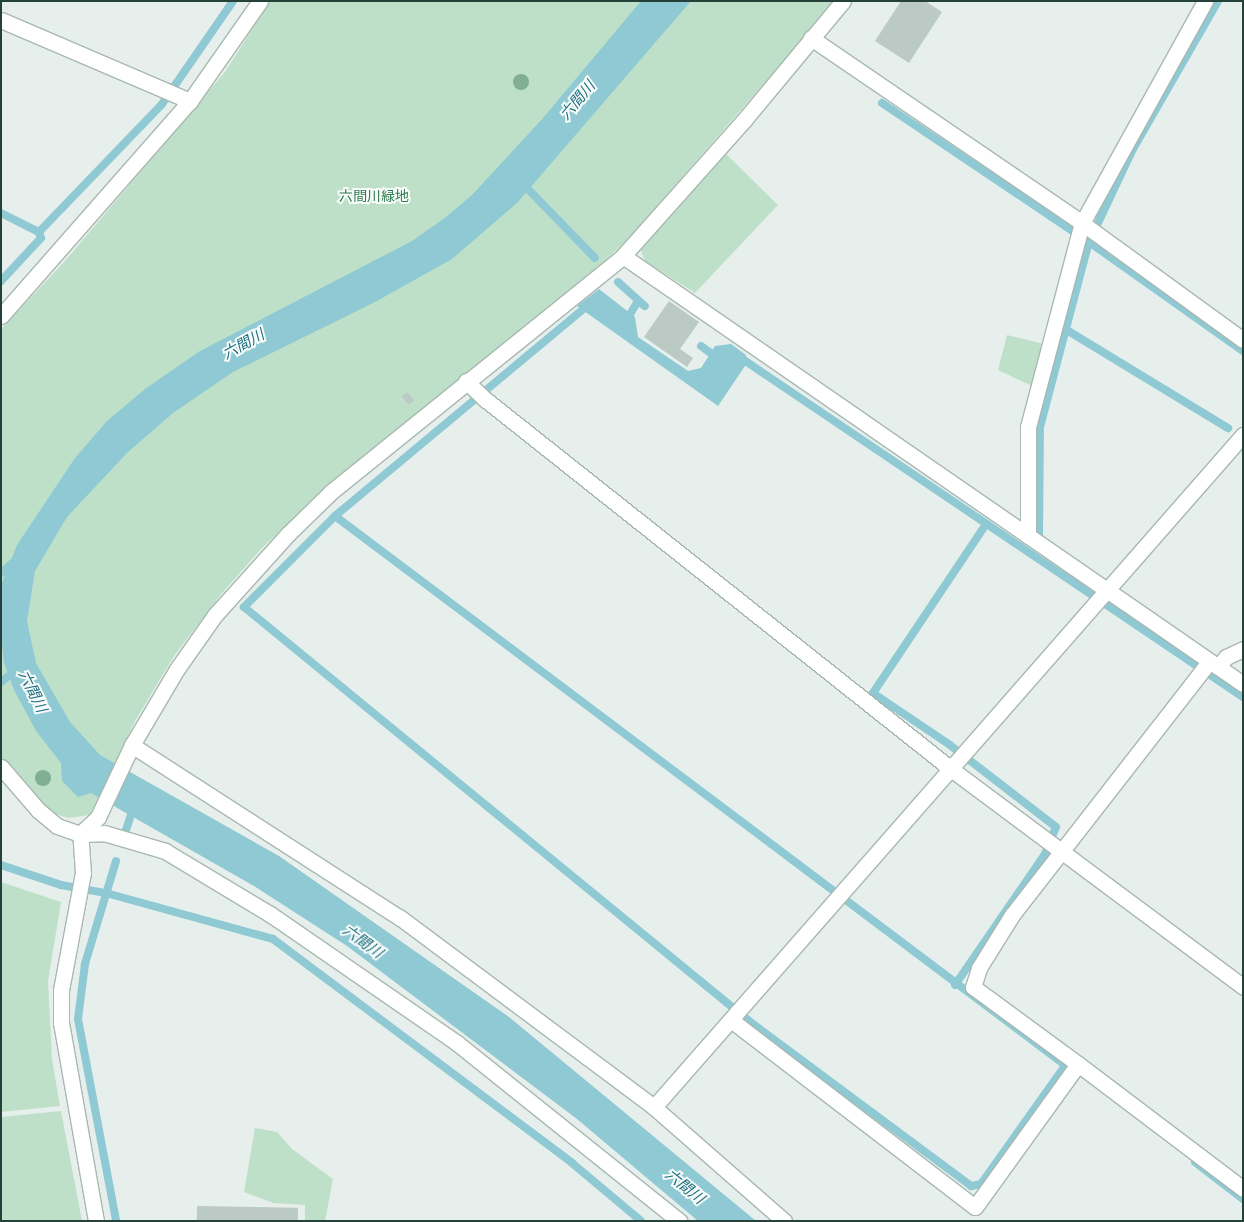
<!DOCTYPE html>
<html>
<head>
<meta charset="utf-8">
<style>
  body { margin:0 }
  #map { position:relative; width:1244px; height:1222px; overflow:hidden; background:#e6efeb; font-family:Helvetica,"Noto Sans JP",sans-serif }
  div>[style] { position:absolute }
  .green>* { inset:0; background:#bfe0c8 }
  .water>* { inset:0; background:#8ec9d4 }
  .stream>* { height:8px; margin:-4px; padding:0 4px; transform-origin:4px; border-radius:4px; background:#8ec9d4 }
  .building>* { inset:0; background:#bbcac4; transform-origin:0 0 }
  .roads { filter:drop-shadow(1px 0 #a8b8b2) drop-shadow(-1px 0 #a8b8b2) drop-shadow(0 1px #a8b8b2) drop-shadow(0 -1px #a8b8b2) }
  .minor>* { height:15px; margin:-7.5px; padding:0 7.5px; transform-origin:7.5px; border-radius:7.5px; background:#fff }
  .trees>* { width:16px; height:16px; margin:-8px; border-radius:50%; background:#80af93 }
  span { translate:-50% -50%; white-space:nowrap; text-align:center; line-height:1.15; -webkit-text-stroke:4px #f7fbf9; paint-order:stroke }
  .park-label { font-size:14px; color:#2d7a4b }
  .water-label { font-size:15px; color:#1c6f80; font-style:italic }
  .frame { position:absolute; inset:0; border:2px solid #24423a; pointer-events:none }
</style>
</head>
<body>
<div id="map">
  <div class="green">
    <div style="clip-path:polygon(270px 1px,836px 1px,628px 239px,594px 271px,337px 478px,262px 548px,222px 593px,174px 656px,135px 721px,90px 815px,68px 818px,47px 811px,1px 761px,1px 329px,65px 261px,225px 72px)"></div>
    <div style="clip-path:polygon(724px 152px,778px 205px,695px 293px,645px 261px,640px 248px)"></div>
    <div style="clip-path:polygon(1007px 335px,1044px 344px,1032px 386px,998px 370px)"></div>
    <div style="clip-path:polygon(1px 882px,61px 902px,48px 981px,52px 1059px,60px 1106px,1px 1112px)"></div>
    <div style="clip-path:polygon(61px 1111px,82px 1221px,1px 1221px,1px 1117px)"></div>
    <div style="clip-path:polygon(255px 1128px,277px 1132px,292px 1149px,333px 1179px,325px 1221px,305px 1221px,305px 1205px,273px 1203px,244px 1192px)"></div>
  </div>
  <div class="water">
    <div style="clip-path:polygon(641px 1px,691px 1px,517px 203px,452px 259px,375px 302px,233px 372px,173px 413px,128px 452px,67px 517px,35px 571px,27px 621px,36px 663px,70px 722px,100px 755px,279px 856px,509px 1017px,756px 1221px,698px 1221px,577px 1119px,347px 946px,254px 886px,91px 793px,78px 797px,62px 781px,61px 763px,36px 731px,14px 690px,4px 663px,1px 635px,1px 585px,17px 545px,75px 458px,107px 421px,145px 389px,200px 351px,412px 241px,446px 217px,473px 194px,543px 118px)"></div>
    <div style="clip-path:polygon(599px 289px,635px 317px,638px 337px,688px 371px,701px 368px,715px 346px,731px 344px,746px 355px,745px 366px,718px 406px,577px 306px)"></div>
  </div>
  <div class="stream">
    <div style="left:882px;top:103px;width:249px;rotate:33.9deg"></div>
    <div style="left:1089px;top:242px;width:189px;rotate:35.3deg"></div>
    <div style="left:523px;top:184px;width:103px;rotate:45.8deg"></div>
    <div style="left:1px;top:213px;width:42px;rotate:26.6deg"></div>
    <div style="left:39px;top:232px;width:6px;rotate:72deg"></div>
    <div style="left:41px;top:238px;width:59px;rotate:132.9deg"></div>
    <div style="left:39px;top:232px;width:178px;rotate:-46.1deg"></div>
    <div style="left:162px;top:104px;width:125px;rotate:-55.4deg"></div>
    <div style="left:618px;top:282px;width:36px;rotate:42deg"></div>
    <div style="left:589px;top:307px;width:2px;rotate:-153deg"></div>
    <div style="left:587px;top:306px;width:328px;rotate:140.2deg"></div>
    <div style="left:335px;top:516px;width:129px;rotate:135deg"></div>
    <div style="left:244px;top:607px;width:653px;rotate:39.34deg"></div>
    <div style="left:749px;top:1021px;width:277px;rotate:36.6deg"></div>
    <div style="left:971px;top:1186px;width:10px;rotate:-11deg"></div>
    <div style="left:981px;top:1184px;width:145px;rotate:-54.6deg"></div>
    <div style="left:626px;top:321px;width:23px;rotate:-59deg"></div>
    <div style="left:1065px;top:329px;width:191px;rotate:31.3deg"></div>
    <div style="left:701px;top:346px;width:19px;rotate:36deg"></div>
    <div style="left:738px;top:356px;width:609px;rotate:34.03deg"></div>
    <div style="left:335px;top:516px;width:918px;rotate:36.94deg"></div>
    <div style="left:1039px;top:534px;width:107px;rotate:-89.5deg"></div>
    <div style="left:1040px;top:427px;width:191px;rotate:-75.2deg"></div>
    <div style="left:1089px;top:242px;width:103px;rotate:-64.7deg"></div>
    <div style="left:1133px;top:149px;width:171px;rotate:-60.1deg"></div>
    <div style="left:1px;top:573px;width:20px;rotate:-41deg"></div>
    <div style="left:1px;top:682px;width:19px;rotate:-39deg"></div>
    <div style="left:126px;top:830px;width:23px;rotate:-72deg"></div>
    <div style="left:116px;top:861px;width:108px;rotate:106.8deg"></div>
    <div style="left:85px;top:964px;width:55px;rotate:97.3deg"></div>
    <div style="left:78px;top:1019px;width:206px;rotate:79.3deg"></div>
    <div style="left:1px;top:865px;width:63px;rotate:18.4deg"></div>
    <div style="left:61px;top:885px;width:46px;rotate:10.1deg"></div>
    <div style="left:106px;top:893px;width:173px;rotate:15.4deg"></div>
    <div style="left:273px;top:939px;width:374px;rotate:36.8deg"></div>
    <div style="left:572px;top:1163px;width:90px;rotate:40deg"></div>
    <div style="left:955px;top:985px;width:159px;rotate:-55.5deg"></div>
    <div style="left:1045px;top:854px;width:29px;rotate:-68deg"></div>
    <div style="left:1056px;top:827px;width:134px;rotate:-142.3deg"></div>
    <div style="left:950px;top:745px;width:93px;rotate:-146deg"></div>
    <div style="left:873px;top:693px;width:203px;rotate:-56.2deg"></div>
    <div style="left:1195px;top:1162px;width:61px;rotate:37.6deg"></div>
  </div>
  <div class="building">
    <div style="clip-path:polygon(901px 1px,925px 1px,942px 12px,909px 63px,875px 41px)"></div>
    <div style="clip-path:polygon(669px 301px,699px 322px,680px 349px,693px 358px,687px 367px,644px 337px)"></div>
    <div style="left:407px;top:392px;width:11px;height:7px;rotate:49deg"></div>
    <div style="left:197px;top:1206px;width:101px;height:15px;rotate:1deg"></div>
  </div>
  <div class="roads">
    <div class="minor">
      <div style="left:1px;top:20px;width:206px;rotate:23.2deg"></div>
      <div style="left:811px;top:38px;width:328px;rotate:34.3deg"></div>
      <div style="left:1082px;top:223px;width:199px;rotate:36deg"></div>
      <div style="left:623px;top:256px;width:753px;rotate:34.62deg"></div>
      <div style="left:1px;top:316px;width:286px;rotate:-48.7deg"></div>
      <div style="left:190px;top:101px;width:122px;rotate:-55deg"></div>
      <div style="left:466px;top:381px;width:28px;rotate:44deg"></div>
      <div style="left:486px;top:400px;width:594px;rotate:38.43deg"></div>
      <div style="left:951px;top:769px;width:364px;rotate:36.7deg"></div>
      <div style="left:1028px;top:536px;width:109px;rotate:-90deg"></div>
      <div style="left:1028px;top:427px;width:211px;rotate:-75.2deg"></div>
      <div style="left:1082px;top:223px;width:254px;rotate:-61deg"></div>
      <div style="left:1218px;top:667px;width:13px;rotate:-51deg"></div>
      <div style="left:1226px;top:657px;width:19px;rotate:-25deg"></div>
      <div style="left:1px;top:767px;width:57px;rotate:49.3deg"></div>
      <div style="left:38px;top:810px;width:25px;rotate:40deg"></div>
      <div style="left:57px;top:826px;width:24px;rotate:19deg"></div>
      <div style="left:80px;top:834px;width:24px;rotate:-2deg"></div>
      <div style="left:104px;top:833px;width:64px;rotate:16.4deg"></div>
      <div style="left:165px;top:851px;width:122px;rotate:31deg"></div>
      <div style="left:270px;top:914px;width:227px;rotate:34.6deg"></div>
      <div style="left:457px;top:1043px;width:285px;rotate:38.7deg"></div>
      <div style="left:731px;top:1020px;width:307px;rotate:37.5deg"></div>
      <div style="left:975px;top:1207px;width:176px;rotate:-54.2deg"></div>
      <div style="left:1078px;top:1064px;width:207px;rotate:37.1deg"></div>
      <div style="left:1078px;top:1064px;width:130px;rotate:-143.7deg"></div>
      <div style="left:973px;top:987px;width:20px;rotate:-72deg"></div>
      <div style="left:979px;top:968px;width:62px;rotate:-58.1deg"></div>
      <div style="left:1012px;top:915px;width:321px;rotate:-52.1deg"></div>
      <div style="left:654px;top:1107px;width:894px;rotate:-48.77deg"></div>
      <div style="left:96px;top:1221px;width:201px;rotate:-100deg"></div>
      <div style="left:61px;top:1023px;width:33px;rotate:-90deg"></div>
      <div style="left:61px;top:990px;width:119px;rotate:-79.4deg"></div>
      <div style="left:83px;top:873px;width:39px;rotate:-94deg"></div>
      <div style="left:80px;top:834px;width:25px;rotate:-43deg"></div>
      <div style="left:98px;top:817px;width:80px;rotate:-64.7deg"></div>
      <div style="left:784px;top:1221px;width:173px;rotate:-138.8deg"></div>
      <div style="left:654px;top:1107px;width:317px;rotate:-143.3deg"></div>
      <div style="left:400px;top:918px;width:319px;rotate:-147.2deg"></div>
      <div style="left:132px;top:745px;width:88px;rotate:-59.4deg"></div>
      <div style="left:177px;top:669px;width:66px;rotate:-54.9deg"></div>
      <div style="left:215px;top:615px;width:109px;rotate:-48deg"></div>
      <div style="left:288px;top:534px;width:60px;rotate:-44.3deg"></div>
      <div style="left:331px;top:492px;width:375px;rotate:-38.9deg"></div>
      <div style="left:623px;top:256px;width:183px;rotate:-48.3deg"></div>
      <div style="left:745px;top:119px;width:153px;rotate:-50.3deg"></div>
    </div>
  </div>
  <div class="trees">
    <div style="left:521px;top:82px"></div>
    <div style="left:43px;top:778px"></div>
  </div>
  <div class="park-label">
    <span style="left:374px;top:196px">六間川緑地</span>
  </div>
  <div class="water-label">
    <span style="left:577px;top:100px;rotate:-50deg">六間川</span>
    <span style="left:243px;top:344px;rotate:-29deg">六間川</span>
    <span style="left:33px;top:691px;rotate:64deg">六間川</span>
    <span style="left:363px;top:941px;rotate:36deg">六間川</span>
    <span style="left:685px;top:1186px;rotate:39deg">六間川</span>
  </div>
  <div class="frame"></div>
</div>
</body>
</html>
